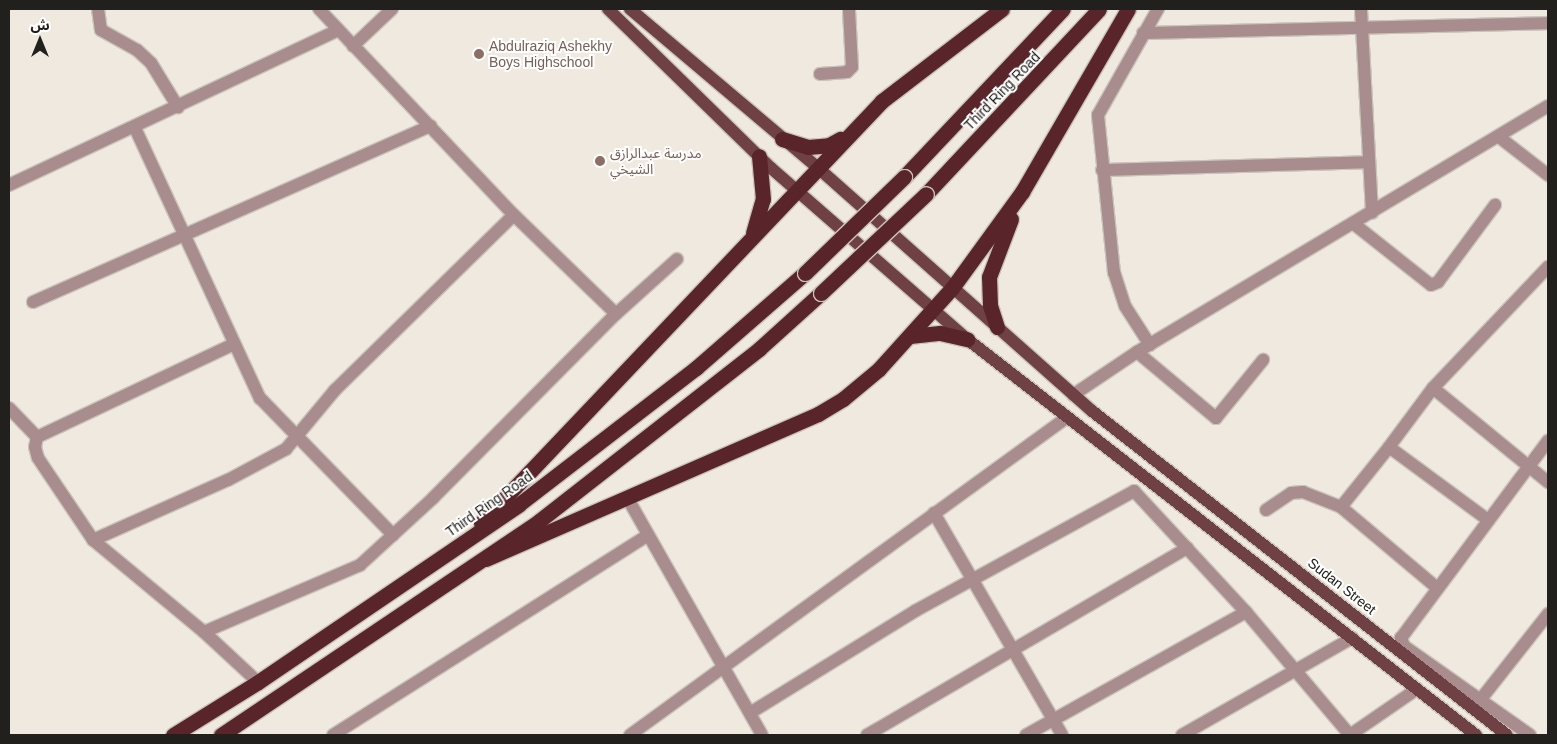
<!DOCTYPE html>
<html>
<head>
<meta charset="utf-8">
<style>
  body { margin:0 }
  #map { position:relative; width:1557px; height:744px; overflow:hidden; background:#efe9df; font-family:Helvetica,"Noto Sans Arabic",sans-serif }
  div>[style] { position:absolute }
  .roads { filter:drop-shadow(1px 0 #cac5bc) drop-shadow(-1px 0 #cac5bc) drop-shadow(0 1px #cac5bc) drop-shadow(0 -1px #cac5bc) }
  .minor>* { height:12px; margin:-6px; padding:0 6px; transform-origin:6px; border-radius:6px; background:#a98c8e }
  .major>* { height:12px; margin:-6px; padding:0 6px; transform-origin:6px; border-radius:6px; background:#6f4044 }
  .highway>* { height:15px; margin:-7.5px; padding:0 7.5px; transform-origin:7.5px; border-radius:7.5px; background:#59252b }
  .bridges { filter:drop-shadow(1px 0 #cac5bc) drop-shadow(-1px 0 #cac5bc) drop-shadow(0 1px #cac5bc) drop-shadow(0 -1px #cac5bc) }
  .highway-bridge>* { height:15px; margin:-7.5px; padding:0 7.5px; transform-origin:7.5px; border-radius:7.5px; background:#59252b }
  .dots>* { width:14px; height:14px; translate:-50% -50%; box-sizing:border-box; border:2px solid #fff; border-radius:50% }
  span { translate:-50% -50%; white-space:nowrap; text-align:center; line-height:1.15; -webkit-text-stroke:4px #fff; paint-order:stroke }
  .education-label { font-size:14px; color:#785e54 }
  .left { translate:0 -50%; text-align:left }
  .street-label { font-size:14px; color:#22201c }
  .frame { position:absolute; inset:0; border:10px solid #22201c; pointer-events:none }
  .north { position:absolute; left:15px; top:15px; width:50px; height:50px; -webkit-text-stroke:4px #fff; paint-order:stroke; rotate:0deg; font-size:14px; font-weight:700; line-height:20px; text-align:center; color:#22201c }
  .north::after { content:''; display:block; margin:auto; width:18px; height:22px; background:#22201c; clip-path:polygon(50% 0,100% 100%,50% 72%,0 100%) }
</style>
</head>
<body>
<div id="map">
  <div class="roads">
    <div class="minor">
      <div style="left:98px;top:9px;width:21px;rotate:82deg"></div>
      <div style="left:101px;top:30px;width:41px;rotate:29.1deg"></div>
      <div style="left:137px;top:50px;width:19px;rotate:43deg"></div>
      <div style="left:151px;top:63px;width:52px;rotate:58.5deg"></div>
      <div style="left:319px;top:9px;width:284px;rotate:46.6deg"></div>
      <div style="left:514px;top:215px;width:142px;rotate:44.1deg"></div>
      <div style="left:1361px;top:9px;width:204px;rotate:86.9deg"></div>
      <div style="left:1143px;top:33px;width:405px;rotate:-1.4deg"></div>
      <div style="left:353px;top:46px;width:54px;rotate:-43.5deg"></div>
      <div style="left:820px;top:74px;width:27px;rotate:-4deg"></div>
      <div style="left:847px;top:72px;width:7px;rotate:-45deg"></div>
      <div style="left:852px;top:67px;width:58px;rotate:-93deg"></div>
      <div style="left:135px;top:128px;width:298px;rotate:65.2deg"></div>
      <div style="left:260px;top:398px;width:191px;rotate:45.8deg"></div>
      <div style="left:1499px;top:137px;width:62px;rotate:37.8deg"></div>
      <div style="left:1102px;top:170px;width:267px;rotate:-1.7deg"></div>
      <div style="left:9px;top:185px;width:364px;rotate:-25.2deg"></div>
      <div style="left:1354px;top:224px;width:98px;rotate:38.4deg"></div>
      <div style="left:1431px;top:285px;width:8px;rotate:-23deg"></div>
      <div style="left:1438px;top:282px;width:96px;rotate:-53.5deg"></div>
      <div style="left:33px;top:302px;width:435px;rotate:-23.9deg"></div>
      <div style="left:234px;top:344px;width:218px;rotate:154.7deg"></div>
      <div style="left:37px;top:437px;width:10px;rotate:101deg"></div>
      <div style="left:35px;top:447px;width:11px;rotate:75deg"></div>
      <div style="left:38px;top:458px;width:99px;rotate:56.1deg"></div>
      <div style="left:93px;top:540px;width:144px;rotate:39.7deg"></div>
      <div style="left:204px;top:632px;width:170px;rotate:-23.2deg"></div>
      <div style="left:360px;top:565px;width:99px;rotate:-42.5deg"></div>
      <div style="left:433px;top:498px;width:260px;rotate:-45.2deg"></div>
      <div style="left:616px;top:314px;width:82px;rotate:-42deg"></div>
      <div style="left:1150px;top:345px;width:46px;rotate:-122.7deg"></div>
      <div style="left:1125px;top:306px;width:35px;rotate:-108deg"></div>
      <div style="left:1114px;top:273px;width:159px;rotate:-95.8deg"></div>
      <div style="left:1098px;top:115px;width:122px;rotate:-60.5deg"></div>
      <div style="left:1137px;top:352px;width:103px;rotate:39.9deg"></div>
      <div style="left:1216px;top:418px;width:75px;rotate:-51deg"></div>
      <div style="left:1433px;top:388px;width:149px;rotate:39.3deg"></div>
      <div style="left:1073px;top:395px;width:77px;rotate:-33.9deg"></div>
      <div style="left:1137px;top:352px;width:479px;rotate:-30.9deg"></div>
      <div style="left:9px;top:408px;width:40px;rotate:46deg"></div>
      <div style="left:1389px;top:447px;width:74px;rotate:-53.3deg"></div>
      <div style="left:1433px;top:388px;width:167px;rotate:-46.5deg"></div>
      <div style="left:628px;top:499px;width:271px;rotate:60.4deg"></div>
      <div style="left:1266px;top:510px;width:30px;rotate:-34deg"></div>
      <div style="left:1291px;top:493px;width:12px;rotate:-5deg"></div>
      <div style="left:1303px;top:492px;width:41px;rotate:21.5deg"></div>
      <div style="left:934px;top:513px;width:256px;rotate:60deg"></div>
      <div style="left:93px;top:540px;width:148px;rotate:-24deg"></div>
      <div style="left:228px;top:480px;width:66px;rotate:-28.1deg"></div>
      <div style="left:286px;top:449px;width:77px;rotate:-50.3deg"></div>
      <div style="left:335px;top:390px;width:250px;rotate:-44.4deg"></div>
      <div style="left:1436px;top:587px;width:124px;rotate:-139.9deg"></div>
      <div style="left:1341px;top:507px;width:77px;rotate:-51.3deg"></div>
      <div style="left:1389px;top:447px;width:123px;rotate:36.4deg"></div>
      <div style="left:204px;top:632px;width:74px;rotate:42.8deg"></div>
      <div style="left:1477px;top:704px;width:115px;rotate:-51.7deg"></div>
      <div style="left:750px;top:713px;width:194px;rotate:-31.7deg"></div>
      <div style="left:915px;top:611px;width:250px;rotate:-28.7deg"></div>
      <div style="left:1134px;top:491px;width:165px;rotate:47.2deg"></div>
      <div style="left:1246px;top:612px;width:161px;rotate:49.8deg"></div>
      <div style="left:333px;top:735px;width:373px;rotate:-32.4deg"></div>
      <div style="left:630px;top:735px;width:539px;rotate:-36.02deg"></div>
      <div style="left:867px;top:735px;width:371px;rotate:-30.3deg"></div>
      <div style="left:1026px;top:735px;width:252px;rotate:-29.2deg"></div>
      <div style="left:1182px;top:735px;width:196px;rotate:-29.7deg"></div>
      <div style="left:1350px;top:735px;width:81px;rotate:-34.5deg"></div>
      <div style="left:1530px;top:735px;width:154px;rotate:-144.8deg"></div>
      <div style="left:1404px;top:646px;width:9px;rotate:-111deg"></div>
      <div style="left:1401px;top:638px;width:246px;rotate:-53.3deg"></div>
    </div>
    <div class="major">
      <div style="left:608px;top:9px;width:228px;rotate:44.3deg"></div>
      <div style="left:771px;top:168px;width:260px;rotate:41.1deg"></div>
      <div style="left:967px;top:339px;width:645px;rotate:37.88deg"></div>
      <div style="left:630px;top:9px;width:245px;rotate:40.2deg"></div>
      <div style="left:817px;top:167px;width:368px;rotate:41.6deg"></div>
      <div style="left:1092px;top:411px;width:526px;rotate:37.98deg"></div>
    </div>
    <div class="highway">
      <div style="left:782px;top:139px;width:27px;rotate:17deg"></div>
      <div style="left:808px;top:147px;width:21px;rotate:-5deg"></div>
      <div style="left:829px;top:145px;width:13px;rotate:-29deg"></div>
      <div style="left:904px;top:177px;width:231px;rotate:-46.6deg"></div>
      <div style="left:926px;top:194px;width:253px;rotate:-46.9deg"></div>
      <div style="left:753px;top:233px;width:35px;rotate:-74deg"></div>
      <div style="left:763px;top:199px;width:43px;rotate:-95.3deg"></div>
      <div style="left:997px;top:327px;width:23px;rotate:-108deg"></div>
      <div style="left:990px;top:305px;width:28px;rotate:-92deg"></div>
      <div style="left:989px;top:277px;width:62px;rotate:-69.2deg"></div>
      <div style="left:910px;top:336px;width:30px;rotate:-6deg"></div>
      <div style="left:940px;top:333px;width:28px;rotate:13deg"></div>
      <div style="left:481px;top:523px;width:582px;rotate:-46.46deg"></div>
      <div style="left:882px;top:101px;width:151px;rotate:-37.5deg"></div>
      <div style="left:486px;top:559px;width:362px;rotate:-23.6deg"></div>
      <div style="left:818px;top:414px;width:29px;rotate:-31deg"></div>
      <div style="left:843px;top:399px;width:47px;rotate:-39.8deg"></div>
      <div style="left:879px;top:369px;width:109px;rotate:-48deg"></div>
      <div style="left:952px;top:288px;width:119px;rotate:-53.9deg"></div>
      <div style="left:1022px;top:192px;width:211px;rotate:-59.9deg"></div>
      <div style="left:173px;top:735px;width:100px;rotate:-31.9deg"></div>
      <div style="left:258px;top:682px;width:315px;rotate:-34.2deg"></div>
      <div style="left:518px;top:505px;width:225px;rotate:-37.6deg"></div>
      <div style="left:696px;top:368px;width:145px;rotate:-41.1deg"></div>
      <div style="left:221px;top:735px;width:383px;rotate:-33.9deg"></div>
      <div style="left:539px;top:521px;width:279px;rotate:-38deg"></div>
      <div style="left:759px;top:349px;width:84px;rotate:-42.1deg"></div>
    </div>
  </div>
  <div class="bridges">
    <div class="highway-bridge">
      <div style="left:805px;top:273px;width:138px;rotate:-44.1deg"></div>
      <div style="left:821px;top:293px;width:144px;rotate:-43.3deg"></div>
    </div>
  </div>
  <div class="dots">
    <div style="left:479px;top:54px;background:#8d6e63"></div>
    <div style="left:600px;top:161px;background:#8d6e63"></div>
  </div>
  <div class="education-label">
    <span class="left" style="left:489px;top:54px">Abdulraziq Ashekhy<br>Boys Highschool</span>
    <span class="left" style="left:610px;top:161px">مدرسة عبدالرازق<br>الشيخي</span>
  </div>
  <div class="street-label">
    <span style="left:1002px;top:91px;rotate:-46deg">Third Ring Road</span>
    <span style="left:489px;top:504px;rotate:-35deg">Third Ring Road</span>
    <span style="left:1342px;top:586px;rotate:38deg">Sudan Street</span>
  </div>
  <div class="frame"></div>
  <div class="north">ش</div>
</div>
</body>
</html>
